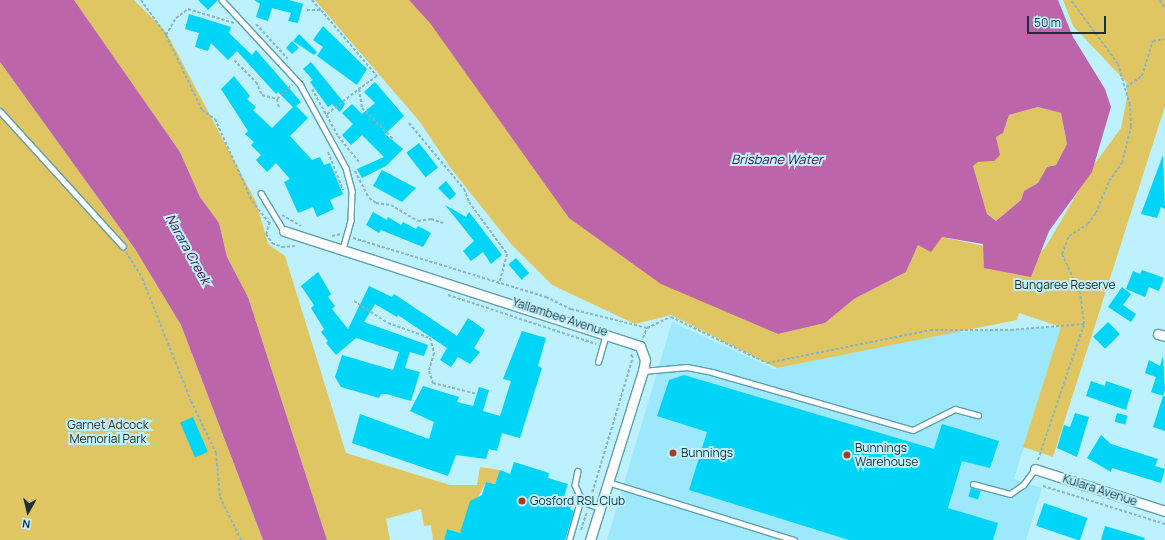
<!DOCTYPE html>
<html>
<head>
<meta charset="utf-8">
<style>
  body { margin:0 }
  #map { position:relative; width:1165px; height:540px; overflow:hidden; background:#bef1fe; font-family:Manrope,sans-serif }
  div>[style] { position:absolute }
  .built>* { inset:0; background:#9de9fb }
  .green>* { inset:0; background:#e0c662 }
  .water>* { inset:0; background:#bc65ab }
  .building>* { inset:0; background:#00d4f7; transform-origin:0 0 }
  .path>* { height:2px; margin-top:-1px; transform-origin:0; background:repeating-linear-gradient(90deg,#8ab5c0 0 3px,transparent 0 5px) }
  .roads { filter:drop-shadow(1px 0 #5f9eae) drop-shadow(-1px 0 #5f9eae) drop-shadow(0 1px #5f9eae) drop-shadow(0 -1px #5f9eae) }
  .service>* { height:4.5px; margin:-2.25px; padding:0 2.25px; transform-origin:2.25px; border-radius:2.25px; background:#fff }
  .minor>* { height:9px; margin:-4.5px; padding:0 4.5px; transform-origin:4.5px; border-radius:4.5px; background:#fff }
  .dots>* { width:11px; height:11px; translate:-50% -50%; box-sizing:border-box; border:2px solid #bef1fe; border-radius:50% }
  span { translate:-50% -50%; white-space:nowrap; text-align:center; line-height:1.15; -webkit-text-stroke:4px #bef1fe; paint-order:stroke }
  .park-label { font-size:12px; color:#2f2a16 }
  .street-label { font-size:12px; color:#183239 }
  .poi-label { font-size:12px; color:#183239 }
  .left { translate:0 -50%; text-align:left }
  .water-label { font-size:13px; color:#460f3e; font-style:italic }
  .north { position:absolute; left:8px; top:492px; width:40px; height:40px; -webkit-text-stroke:3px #bef1fe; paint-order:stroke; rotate:188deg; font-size:11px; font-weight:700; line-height:16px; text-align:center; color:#183239 }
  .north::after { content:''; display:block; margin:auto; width:14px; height:18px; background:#183239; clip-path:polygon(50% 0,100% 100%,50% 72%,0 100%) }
  .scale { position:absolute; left:1027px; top:16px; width:79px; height:18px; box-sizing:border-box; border:2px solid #183239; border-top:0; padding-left:5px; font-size:12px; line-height:14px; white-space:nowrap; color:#183239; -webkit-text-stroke:3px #bef1fe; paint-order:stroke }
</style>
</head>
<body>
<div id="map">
  <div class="built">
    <div style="clip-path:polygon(672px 322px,774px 369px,934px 333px,1061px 327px,1014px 479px,1042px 488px,1026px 540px,607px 540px)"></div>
  </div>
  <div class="green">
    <div style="clip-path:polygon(74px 0,134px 0,166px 32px,256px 202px,268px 244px,285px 256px,346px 453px,450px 485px,477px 485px,480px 467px,500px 470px,495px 484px,486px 482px,460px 533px,447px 529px,444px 540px,433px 540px,431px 525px,424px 526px,421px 509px,386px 519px,390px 540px,327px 540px,248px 297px,227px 257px,219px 223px,200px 197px,180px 152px)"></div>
    <div style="clip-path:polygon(315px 0,409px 0,736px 314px,778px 334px,825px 323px,854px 299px,906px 272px,918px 245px,942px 237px,1035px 257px,1045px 248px,1093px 166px,1121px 128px,1127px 98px,1127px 83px,1073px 26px,1063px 0,1165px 0,1165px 106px,1053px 457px,1023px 447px,1061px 327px,1019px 313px,1017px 320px,777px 368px,671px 315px,635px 324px,552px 285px,512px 245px,452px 170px,420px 122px)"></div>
    <div style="clip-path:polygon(0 62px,135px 249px,181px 325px,263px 540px,0 540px)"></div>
    <div style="clip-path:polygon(1038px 107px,1061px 113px,1067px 144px,1056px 165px,1047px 167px,1038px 183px,1024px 191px,1021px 200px,996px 221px,987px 214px,973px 166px,978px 162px,994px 161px,996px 137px,1003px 133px,1009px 115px)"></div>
  </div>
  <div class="water">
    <div style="clip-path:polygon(0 0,74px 0,180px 152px,200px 197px,219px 223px,227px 257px,248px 297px,327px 540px,263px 540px,181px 325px,135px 249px,0 62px)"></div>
    <div style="clip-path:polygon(evenodd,409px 0,1058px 0,1073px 37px,1105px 89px,1111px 107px,1092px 172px,1049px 231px,1031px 277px,984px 268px,983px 244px,942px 237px,931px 252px,918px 245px,906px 272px,854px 299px,825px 323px,778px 334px,661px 284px,569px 218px,430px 23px,409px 0,1038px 107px,1061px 113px,1067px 144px,1056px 165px,1047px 167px,1038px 183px,1024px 191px,1021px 200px,996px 221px,987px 214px,973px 166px,978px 162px,994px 161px,1000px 155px,996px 137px,1003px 133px,1009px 115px,1038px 107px)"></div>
  </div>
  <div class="building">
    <div style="clip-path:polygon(198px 0,218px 0,208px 10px)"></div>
    <div style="clip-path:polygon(254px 0,289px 0,303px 4px,298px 23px,288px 21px,291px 13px,272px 8px,268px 21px,256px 17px,260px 4px)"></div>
    <div style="clip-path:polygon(189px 14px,231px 27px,229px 33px,252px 55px,256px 50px,301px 102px,296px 106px,308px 118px,290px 136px,312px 160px,320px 157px,324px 165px,330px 163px,343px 194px,330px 200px,334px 209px,317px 217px,313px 207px,298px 213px,284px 182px,290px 179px,276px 163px,267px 172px,256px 160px,261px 155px,251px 145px,254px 142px,245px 134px,248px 131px,221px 89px,234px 76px,250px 96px,247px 99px,256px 107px,253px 110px,272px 128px,293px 107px,278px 92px,276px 94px,237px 51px,228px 60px,211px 43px,208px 51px,195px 47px,199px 33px,185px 29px)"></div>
    <div style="clip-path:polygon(323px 26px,367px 69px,357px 85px,317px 56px,323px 47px,313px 40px)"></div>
    <div style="clip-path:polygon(299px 34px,317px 52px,314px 55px,293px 41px)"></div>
    <div style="clip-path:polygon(292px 41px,299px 48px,292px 54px,286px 48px)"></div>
    <div style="clip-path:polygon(311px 62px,345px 104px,340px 112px,332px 104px,328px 107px,310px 82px,313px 80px,303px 69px)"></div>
    <div style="clip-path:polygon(375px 82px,404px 116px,385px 134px,403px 149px,386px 166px,362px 178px,357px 169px,384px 157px,362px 135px,351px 145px,342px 135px,353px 124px,342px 113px,352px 104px,362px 114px,375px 103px,364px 92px)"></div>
    <div style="left:419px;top:143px;width:31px;height:16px;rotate:52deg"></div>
    <div style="clip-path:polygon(1163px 155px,1165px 209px,1161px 207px,1157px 218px,1141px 214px)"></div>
    <div style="clip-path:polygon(382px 170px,416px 188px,402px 202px,373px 186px)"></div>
    <div style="clip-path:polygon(446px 181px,456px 194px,450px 200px,438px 188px)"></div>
    <div style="clip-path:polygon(445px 205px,466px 217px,469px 212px,502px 255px,491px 264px,483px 252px,471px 261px,463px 251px,474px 241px)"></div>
    <div style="clip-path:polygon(373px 212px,387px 220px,388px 217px,401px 225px,403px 222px,416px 229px,418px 226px,431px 233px,423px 247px,381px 230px,379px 233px,366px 225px)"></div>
    <div style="left:516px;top:258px;width:20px;height:10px;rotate:49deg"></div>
    <div style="clip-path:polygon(1142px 270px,1164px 278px,1159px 291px,1149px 287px,1145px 297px,1126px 289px,1133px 271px,1140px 274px)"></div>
    <div style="clip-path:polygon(318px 272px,331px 294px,328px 297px,335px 306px,332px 309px,348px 329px,369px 286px,392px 297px,394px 294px,457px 336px,468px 318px,485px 330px,474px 348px,480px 352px,470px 364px,458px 357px,451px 367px,440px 360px,447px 348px,398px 315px,397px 317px,375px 304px,364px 322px,428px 345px,424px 356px,410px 352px,405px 368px,420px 372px,411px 401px,386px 394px,381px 394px,379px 398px,341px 387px,335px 377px,342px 355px,393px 370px,399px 352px,356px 338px,336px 355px,326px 343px,328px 341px,321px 332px,324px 329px,311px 308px,314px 305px,301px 286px)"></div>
    <div style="clip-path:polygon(1122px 287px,1131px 294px,1123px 305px,1136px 314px,1131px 322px,1108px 307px)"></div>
    <div style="left:1108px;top:322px;width:17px;height:21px;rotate:45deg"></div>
    <div style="clip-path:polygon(522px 331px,546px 338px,538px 366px,542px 368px,520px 438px,502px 433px,497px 451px,489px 449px,486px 459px,456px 455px,448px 476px,352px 443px,360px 414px,429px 439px,434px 422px,410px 411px,423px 386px,459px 397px,457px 402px,473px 406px,479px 387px,489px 390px,483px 411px,500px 416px,511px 381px,503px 379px)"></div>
    <div style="clip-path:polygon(1163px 356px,1165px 390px,1163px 396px,1151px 392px,1156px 377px,1145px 373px,1149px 360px,1160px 366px)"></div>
    <div style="clip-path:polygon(684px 375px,934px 449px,942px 424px,999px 441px,990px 468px,962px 461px,948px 508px,998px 523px,993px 540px,849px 540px,689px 490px,707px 432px,657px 416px,669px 380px)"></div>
    <div style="clip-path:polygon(1091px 381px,1105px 386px,1106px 381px,1132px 390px,1126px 410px,1086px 396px)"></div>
    <div style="clip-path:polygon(1163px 396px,1165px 396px,1165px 431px,1153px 427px)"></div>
    <div style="clip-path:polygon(1075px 413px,1089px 417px,1077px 457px,1057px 448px,1064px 425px,1070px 427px)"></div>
    <div style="left:1117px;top:413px;width:11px;height:9px;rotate:15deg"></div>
    <div style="left:193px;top:417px;width:38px;height:14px;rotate:67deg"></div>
    <div style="clip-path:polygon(1101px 435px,1111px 444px,1158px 459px,1155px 466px,1165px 469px,1161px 483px,1112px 468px,1111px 472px,1087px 458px)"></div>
    <div style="clip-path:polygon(514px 462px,549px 473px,548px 478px,568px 484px,564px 497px,573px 500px,570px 509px,574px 511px,565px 540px,444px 540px,447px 529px,460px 533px,470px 501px,482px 495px,486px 482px,495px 484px,500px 470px,510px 474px)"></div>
    <div style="left:971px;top:488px;width:10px;height:9px;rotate:17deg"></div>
    <div style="left:1044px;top:503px;width:46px;height:24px;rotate:19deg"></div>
    <div style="clip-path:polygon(1105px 526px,1145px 538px,1144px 540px,1101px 540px)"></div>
  </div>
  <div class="path">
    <div style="left:141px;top:0;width:43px;rotate:54.5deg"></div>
    <div style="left:166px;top:35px;width:83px;rotate:64.4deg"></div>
    <div style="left:202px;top:110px;width:16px;rotate:35deg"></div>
    <div style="left:215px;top:119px;width:90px;rotate:65.7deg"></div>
    <div style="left:252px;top:201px;width:28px;rotate:52deg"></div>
    <div style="left:312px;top:0;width:13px;rotate:48deg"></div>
    <div style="left:1160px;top:0;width:10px;rotate:61deg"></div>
    <div style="left:307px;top:10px;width:14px"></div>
    <div style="left:321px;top:10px;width:87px;rotate:49.7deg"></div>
    <div style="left:377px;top:76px;width:22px;rotate:144deg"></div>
    <div style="left:256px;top:24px;width:47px;rotate:47.6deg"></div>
    <div style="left:166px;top:35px;width:20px;rotate:-60deg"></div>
    <div style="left:176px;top:18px;width:15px;rotate:-37deg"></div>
    <div style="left:188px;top:9px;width:48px;rotate:16.9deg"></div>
    <div style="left:234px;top:60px;width:31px;rotate:45deg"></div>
    <div style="left:256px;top:82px;width:14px;rotate:65deg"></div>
    <div style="left:262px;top:95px;width:16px;rotate:15deg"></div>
    <div style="left:277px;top:99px;width:10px;rotate:79deg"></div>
    <div style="left:1126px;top:87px;width:19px;rotate:-35deg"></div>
    <div style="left:1142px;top:76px;width:37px;rotate:-73deg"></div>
    <div style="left:1153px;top:41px;width:12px;rotate:-9deg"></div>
    <div style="left:312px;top:89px;width:54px;rotate:61deg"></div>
    <div style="left:338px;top:136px;width:35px;rotate:51deg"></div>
    <div style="left:277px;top:99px;width:21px;rotate:-43deg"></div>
    <div style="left:327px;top:114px;width:41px;rotate:-38deg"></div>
    <div style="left:359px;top:89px;width:19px;rotate:81deg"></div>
    <div style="left:362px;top:108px;width:45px;rotate:45deg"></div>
    <div style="left:409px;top:123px;width:86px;rotate:50.2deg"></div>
    <div style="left:464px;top:189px;width:14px;rotate:69deg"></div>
    <div style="left:469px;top:202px;width:64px;rotate:53.8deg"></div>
    <div style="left:507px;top:254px;width:31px;rotate:105deg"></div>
    <div style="left:328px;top:152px;width:41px;rotate:68.5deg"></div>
    <div style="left:355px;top:171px;width:30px;rotate:63deg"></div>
    <div style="left:369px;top:198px;width:9px;rotate:36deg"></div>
    <div style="left:376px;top:203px;width:15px;rotate:8deg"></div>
    <div style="left:391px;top:205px;width:31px;rotate:31deg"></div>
    <div style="left:418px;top:221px;width:13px;rotate:-9deg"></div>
    <div style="left:431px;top:219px;width:13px;rotate:18deg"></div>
    <div style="left:282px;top:215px;width:22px;rotate:30deg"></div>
    <div style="left:270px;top:222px;width:13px;rotate:108deg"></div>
    <div style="left:266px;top:234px;width:11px;rotate:56deg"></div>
    <div style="left:272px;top:243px;width:11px;rotate:22deg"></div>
    <div style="left:282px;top:247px;width:13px;rotate:-4deg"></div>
    <div style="left:332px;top:236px;width:9px;rotate:-13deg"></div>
    <div style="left:353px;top:238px;width:202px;rotate:17deg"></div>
    <div style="left:546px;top:297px;width:28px;rotate:26deg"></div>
    <div style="left:571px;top:309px;width:78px;rotate:14deg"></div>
    <div style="left:126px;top:252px;width:31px;rotate:58deg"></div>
    <div style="left:142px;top:278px;width:132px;rotate:68.3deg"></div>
    <div style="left:191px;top:401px;width:58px;rotate:64.3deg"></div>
    <div style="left:216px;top:453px;width:44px;rotate:84.8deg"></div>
    <div style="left:220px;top:497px;width:48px;rotate:64deg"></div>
    <div style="left:448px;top:295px;width:156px;rotate:18.3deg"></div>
    <div style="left:354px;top:301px;width:40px;rotate:32.9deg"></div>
    <div style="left:388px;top:323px;width:45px;rotate:19.7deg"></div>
    <div style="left:430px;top:338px;width:16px;rotate:75deg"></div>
    <div style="left:434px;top:353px;width:19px;rotate:106deg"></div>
    <div style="left:429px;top:371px;width:13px;rotate:72deg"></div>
    <div style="left:433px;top:383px;width:45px;rotate:14deg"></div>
    <div style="left:643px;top:338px;width:11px;rotate:-68deg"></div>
    <div style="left:647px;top:328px;width:26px;rotate:-25deg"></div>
    <div style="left:671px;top:317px;width:106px;rotate:25.6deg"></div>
    <div style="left:767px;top:363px;width:166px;rotate:-11.4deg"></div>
    <div style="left:930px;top:330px;width:81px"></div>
    <div style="left:1011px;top:330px;width:73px;rotate:-4.7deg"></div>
    <div style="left:1084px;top:324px;width:31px;rotate:-97deg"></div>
    <div style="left:1080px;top:293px;width:43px;rotate:-114.8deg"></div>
    <div style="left:1062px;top:254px;width:19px;rotate:-69deg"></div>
    <div style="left:1069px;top:236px;width:22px;rotate:-32deg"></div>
    <div style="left:1088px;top:224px;width:14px;rotate:-54deg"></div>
    <div style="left:1096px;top:213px;width:35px;rotate:-68deg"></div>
    <div style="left:1109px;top:181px;width:22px;rotate:-54deg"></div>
    <div style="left:1122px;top:163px;width:38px;rotate:-76deg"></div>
    <div style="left:1131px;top:126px;width:21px;rotate:-93deg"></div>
    <div style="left:1130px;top:105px;width:43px;rotate:-106.3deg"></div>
    <div style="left:1118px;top:64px;width:79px;rotate:-126.3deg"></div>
    <div style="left:1038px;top:460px;width:144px;rotate:-71.3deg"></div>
    <div style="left:1043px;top:486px;width:128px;rotate:17.3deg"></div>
    <div style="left:591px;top:497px;width:146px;rotate:-73.3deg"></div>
    <div style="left:633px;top:357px;width:4px;rotate:-135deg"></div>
    <div style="left:581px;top:530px;width:20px;rotate:-72deg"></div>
  </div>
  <div class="roads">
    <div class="service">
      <div style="left:222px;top:0;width:115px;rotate:47.1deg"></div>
      <div style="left:300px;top:84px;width:96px;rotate:61.3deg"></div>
      <div style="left:346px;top:168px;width:24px;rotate:75deg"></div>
      <div style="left:352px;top:191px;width:30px;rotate:92deg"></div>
      <div style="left:351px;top:221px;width:29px;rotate:106deg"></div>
      <div style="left:0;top:111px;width:183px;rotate:47.7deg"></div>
      <div style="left:261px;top:193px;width:44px;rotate:58.8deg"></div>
      <div style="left:598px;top:362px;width:29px;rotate:-74deg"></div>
      <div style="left:643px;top:371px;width:44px;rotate:-5.2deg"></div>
      <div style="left:687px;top:367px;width:25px;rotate:11deg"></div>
      <div style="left:712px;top:372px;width:209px;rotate:16.1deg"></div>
      <div style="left:913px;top:430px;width:47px;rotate:-26.6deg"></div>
      <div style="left:955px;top:409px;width:24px;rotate:15deg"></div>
      <div style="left:578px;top:471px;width:14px;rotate:102deg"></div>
      <div style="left:575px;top:485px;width:19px;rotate:65deg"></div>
      <div style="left:583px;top:502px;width:18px;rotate:19deg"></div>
      <div style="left:608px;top:482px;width:195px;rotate:17.3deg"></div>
      <div style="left:973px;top:484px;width:38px;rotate:15deg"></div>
      <div style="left:1010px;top:494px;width:16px;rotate:-35deg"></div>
      <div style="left:1023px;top:485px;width:20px;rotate:-53deg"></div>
      <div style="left:569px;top:540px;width:44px;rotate:-74.1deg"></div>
    </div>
    <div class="minor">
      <div style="left:284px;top:231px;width:374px;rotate:17.9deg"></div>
      <div style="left:640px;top:346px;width:15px;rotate:70deg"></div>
      <div style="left:645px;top:360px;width:11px;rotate:100deg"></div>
      <div style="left:643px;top:371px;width:177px;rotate:107.4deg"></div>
      <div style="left:1158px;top:334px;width:7px;rotate:16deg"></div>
      <div style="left:1035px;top:469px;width:137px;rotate:17.9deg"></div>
    </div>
  </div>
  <div class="dots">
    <div style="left:673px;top:453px;background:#a73e24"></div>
    <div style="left:847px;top:455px;background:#a73e24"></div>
    <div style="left:522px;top:501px;background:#a73e24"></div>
  </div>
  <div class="park-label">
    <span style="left:1065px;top:285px">Bungaree Reserve</span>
    <span style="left:108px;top:432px">Garnet Adcock<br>Memorial Park</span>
  </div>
  <div class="street-label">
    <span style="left:560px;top:317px;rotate:18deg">Yallambee Avenue</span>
    <span style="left:1100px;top:490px;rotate:18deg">Kulara Avenue</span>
  </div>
  <div class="poi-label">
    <span class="left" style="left:855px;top:455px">Bunnings<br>Warehouse</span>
    <span class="left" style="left:681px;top:453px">Bunnings</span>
    <span class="left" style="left:530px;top:501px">Gosford RSL Club</span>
  </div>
  <div class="water-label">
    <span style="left:777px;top:159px">Brisbane Water</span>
    <span style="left:188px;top:249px;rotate:61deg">Narara Creek</span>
  </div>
  <div class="north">N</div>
  <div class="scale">50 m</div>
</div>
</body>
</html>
